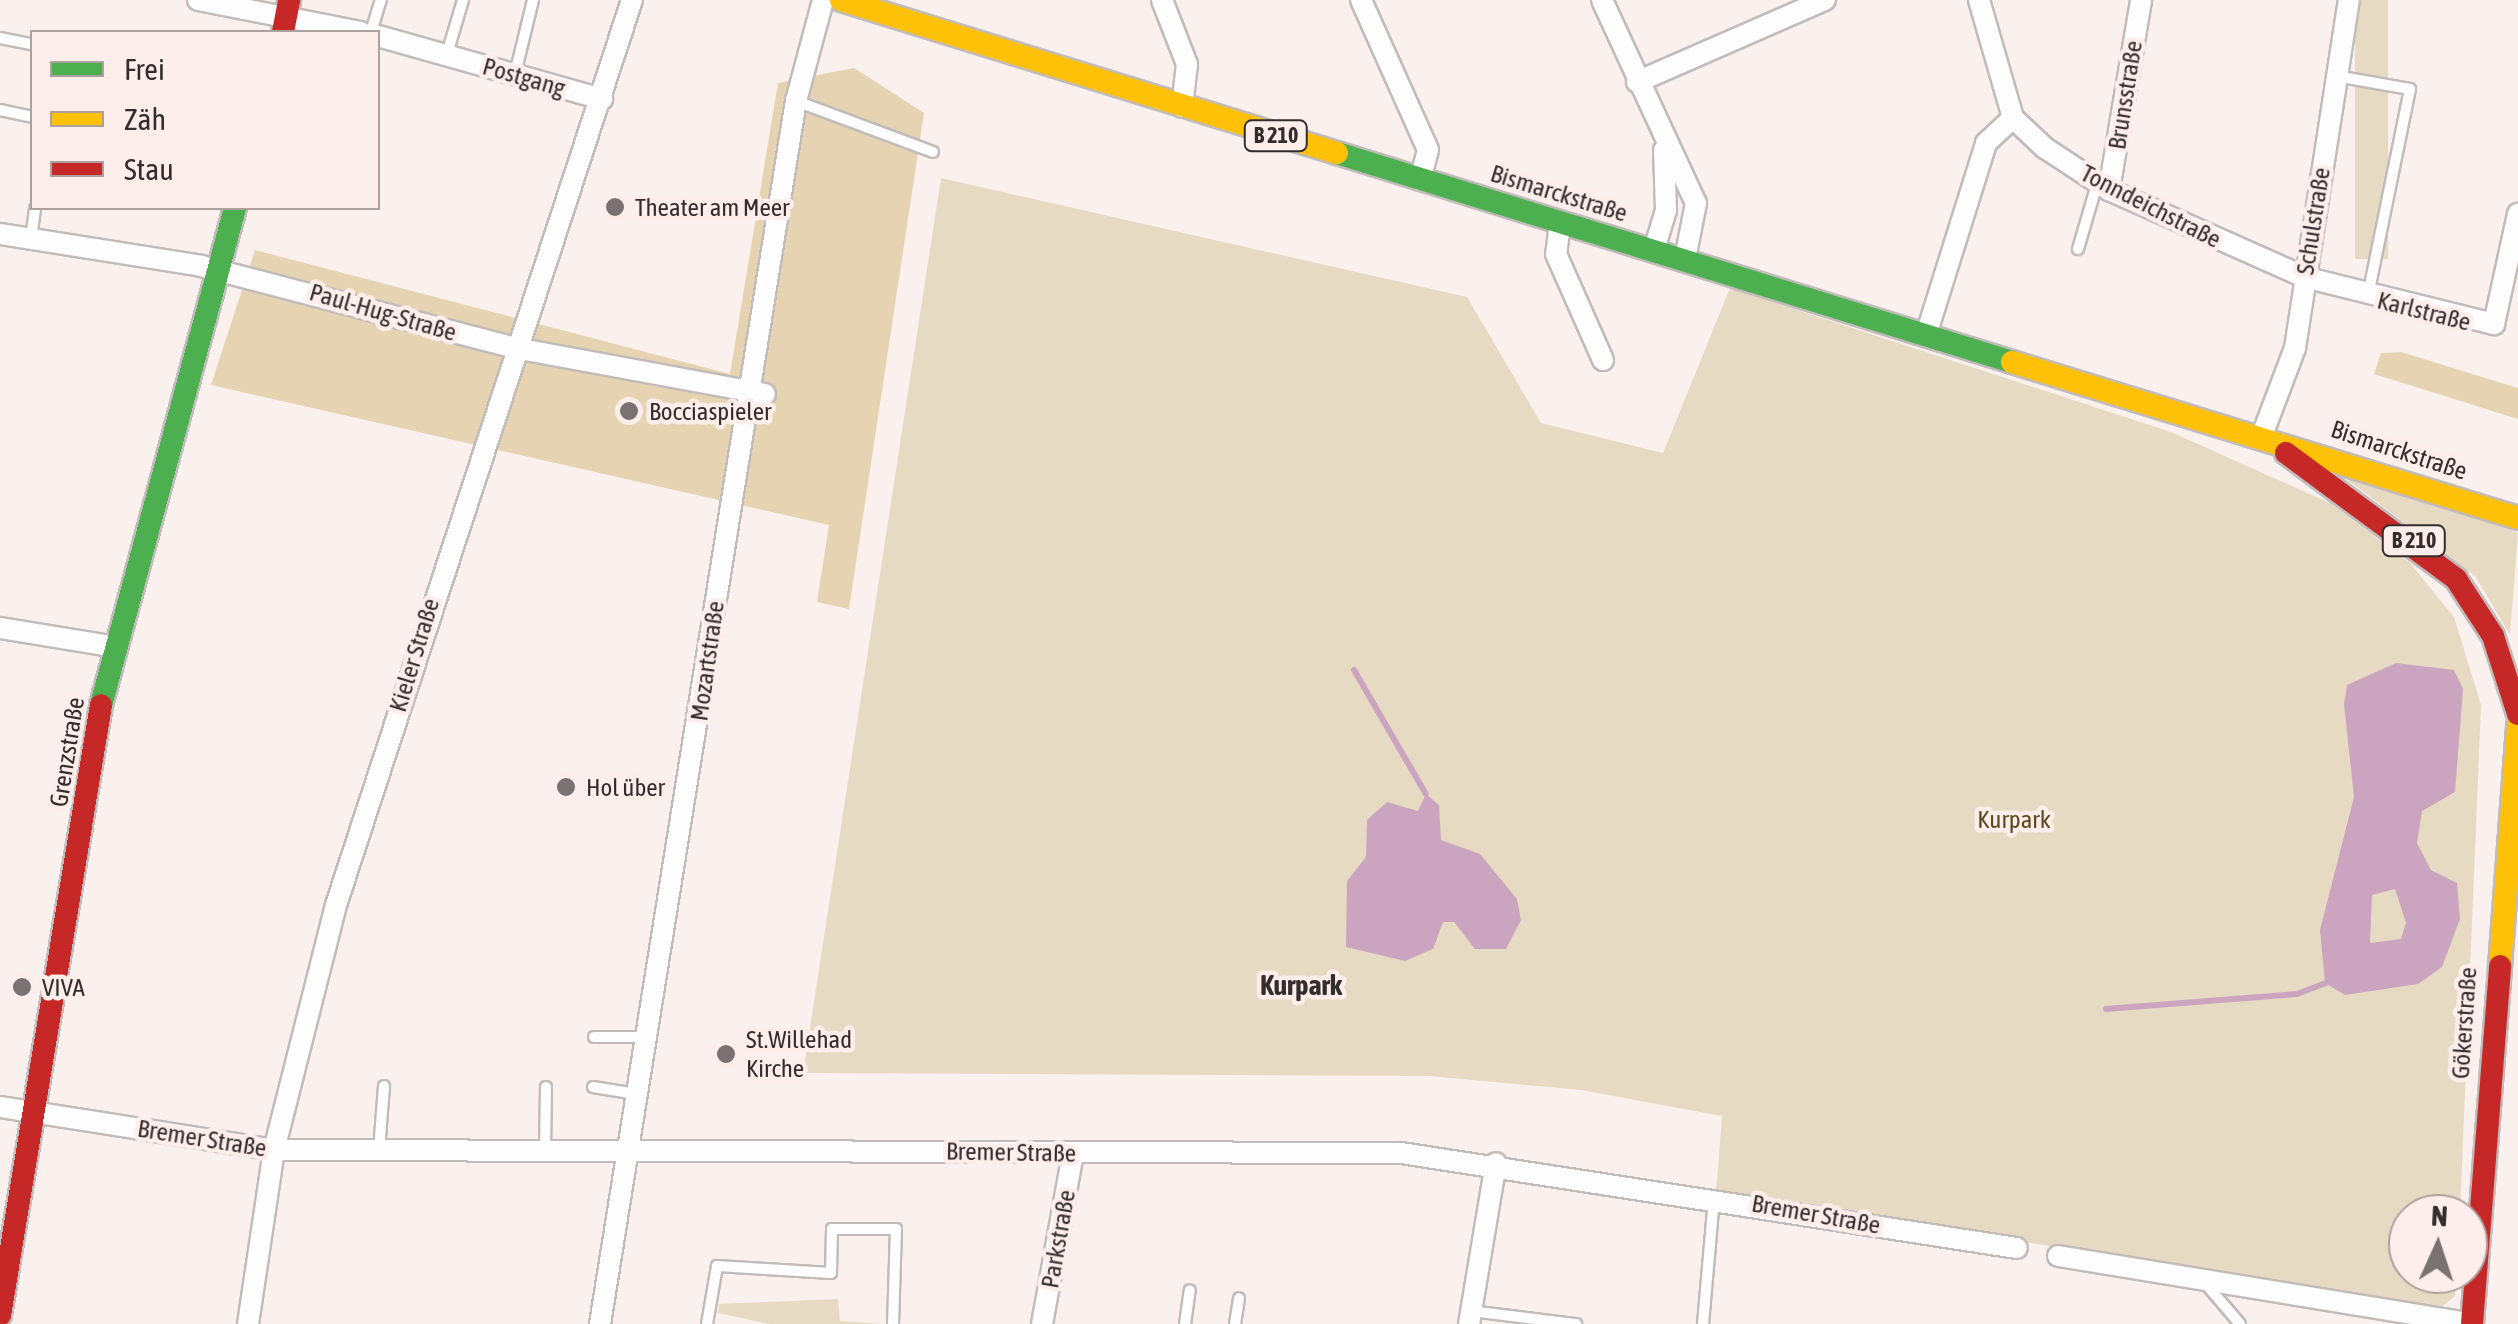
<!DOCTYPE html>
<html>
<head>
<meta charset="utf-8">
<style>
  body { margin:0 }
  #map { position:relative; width:2518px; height:1324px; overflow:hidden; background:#faf1ef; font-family:"Asap Condensed",sans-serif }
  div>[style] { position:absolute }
  .green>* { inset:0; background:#e7dac3; transform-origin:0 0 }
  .forest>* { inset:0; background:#e5d3b2 }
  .water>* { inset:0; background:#cba5bf }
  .stream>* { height:6px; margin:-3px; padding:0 3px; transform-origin:3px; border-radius:3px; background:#cba5bf }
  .roads { filter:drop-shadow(2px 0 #c1bbba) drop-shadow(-2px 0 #c1bbba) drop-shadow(0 2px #c1bbba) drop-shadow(0 -2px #c1bbba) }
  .lane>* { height:10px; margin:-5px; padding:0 5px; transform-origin:5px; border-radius:5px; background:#fefdfd }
  .street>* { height:20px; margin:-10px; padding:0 10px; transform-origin:10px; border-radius:10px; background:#fefdfd }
  .fast>* { height:22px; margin:-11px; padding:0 11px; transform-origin:11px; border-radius:11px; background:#4caf50 }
  .slow>* { height:22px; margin:-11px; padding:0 11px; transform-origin:11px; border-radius:11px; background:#ffc107 }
  .jam>* { height:22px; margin:-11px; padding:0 11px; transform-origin:11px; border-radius:11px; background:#c62828 }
  .dots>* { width:28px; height:28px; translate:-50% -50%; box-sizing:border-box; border:5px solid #feeeeb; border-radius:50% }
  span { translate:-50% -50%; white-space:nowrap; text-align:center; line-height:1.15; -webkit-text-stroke:9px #feeeeb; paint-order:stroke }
  .shield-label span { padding:2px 8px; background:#feeeeb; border:2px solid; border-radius:8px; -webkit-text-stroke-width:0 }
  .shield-label { font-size:22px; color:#332d2c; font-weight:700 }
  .street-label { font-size:25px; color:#332d2c }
  .poi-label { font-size:25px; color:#332d2c }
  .left { translate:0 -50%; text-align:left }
  .park-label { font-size:25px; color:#5b4a1c }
  .neighbourhood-label { font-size:28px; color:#332d2c; font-weight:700 }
  .legend { position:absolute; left:30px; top:30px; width:350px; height:180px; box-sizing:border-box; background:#feeeeb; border:2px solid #ada19f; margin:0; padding:12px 18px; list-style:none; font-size:30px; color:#332d2c }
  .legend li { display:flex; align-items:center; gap:20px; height:50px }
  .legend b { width:50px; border:2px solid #ada19f }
  .north { position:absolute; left:2388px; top:1194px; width:100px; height:100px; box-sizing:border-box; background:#feeeeb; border:2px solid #ada19f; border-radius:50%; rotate:3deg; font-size:28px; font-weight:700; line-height:40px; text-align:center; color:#332d2c }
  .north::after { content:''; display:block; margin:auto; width:35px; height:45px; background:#797270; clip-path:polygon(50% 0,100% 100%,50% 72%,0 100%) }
</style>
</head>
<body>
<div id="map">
  <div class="green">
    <div style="left:2355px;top:0;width:33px;height:259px"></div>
    <div style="clip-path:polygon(941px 178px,1467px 297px,1541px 423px,1663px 453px,1730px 288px,2171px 432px,2330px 503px,2410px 563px,2454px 617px,2481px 705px,2460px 1214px,2408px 1214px,2408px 1274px,2456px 1274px,2455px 1296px,2439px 1309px,1716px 1192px,1722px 1116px,1581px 1090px,1429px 1076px,803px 1073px)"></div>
    <div style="clip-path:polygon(2333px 469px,2518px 533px,2510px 635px,2475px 576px)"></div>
    <div style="clip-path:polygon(838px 1299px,840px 1321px,883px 1324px,769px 1324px,718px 1313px,719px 1304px)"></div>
  </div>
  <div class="forest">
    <div style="clip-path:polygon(854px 68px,924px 113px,849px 609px,817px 602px,829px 525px,211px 385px,255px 250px,730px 374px,778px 83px)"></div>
    <div style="clip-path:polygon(2401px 352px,2518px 388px,2518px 419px,2374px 374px,2381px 353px)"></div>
  </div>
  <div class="water">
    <div style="clip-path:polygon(evenodd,2396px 663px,2454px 670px,2463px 689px,2455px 792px,2422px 811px,2417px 843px,2431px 870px,2457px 883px,2460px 919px,2442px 967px,2418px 984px,2345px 995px,2325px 983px,2320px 930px,2354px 797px,2344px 704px,2347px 685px,2396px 663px,2395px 889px,2406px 923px,2401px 939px,2370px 943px,2372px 895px,2395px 889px)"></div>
    <div style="clip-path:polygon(1426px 794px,1439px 805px,1441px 840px,1480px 854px,1517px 899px,1521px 920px,1506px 949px,1475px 949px,1454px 922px,1443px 922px,1433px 949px,1405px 961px,1346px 947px,1347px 881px,1366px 857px,1367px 820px,1387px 802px,1418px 811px)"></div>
  </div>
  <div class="stream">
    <div style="left:1354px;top:670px;width:143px;rotate:59.9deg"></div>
    <div style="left:2106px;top:1009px;width:192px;rotate:-4.5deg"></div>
    <div style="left:2297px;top:994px;width:30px;rotate:-21deg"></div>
  </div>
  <div class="roads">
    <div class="lane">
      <div style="left:371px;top:32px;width:34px;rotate:-73deg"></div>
      <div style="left:0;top:38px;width:33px;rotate:11deg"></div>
      <div style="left:447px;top:54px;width:56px;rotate:-73.5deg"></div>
      <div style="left:515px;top:74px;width:76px;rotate:-76.3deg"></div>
      <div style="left:2336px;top:76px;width:75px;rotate:10deg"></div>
      <div style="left:2410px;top:89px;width:211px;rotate:101.5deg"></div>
      <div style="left:796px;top:101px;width:146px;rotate:20.4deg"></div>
      <div style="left:0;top:110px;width:33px;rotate:12deg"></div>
      <div style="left:31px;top:238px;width:30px;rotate:-82deg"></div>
      <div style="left:2078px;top:249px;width:68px;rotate:-73.7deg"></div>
      <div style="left:594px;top:1037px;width:54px"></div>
      <div style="left:593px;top:1087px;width:44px;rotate:9.2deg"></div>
      <div style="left:379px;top:1150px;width:64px;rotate:-85.5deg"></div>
      <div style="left:545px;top:1150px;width:63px;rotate:-89.1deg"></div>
      <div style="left:2205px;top:1283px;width:54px;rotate:49.5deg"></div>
      <div style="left:1471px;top:1311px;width:106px;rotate:7.1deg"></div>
      <div style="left:707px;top:1324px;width:59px;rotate:-80.2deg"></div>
      <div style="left:717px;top:1266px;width:114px;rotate:3.5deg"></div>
      <div style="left:831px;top:1273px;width:44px;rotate:-88.7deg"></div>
      <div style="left:832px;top:1229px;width:64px"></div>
      <div style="left:896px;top:1229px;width:95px;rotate:91.8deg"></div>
      <div style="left:1185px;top:1324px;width:34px;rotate:-82deg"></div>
      <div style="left:1235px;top:1324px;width:26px;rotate:-81deg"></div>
      <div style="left:1703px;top:1324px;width:126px;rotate:-85deg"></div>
    </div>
    <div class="street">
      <div style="left:198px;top:0;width:166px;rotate:11.1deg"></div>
      <div style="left:1162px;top:0;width:69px;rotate:68.7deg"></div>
      <div style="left:1187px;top:64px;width:43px;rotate:96.6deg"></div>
      <div style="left:1361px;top:0;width:164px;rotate:65.9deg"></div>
      <div style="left:1428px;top:150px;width:31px;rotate:105deg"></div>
      <div style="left:1602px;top:0;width:224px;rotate:65.2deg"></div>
      <div style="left:1696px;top:203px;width:57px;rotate:101.1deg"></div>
      <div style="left:1979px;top:0;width:123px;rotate:73.9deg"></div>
      <div style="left:2013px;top:118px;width:44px;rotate:43.2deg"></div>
      <div style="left:2045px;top:148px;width:77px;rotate:33.3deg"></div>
      <div style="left:2109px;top:190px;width:214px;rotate:24deg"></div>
      <div style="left:2304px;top:277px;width:196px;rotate:13.9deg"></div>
      <div style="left:2494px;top:324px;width:113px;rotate:-77.7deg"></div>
      <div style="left:378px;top:36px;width:233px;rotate:15.7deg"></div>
      <div style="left:1637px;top:82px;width:205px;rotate:-23.6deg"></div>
      <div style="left:2109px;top:190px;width:193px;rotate:-80.4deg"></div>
      <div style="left:1560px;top:223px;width:31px;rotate:97deg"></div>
      <div style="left:1556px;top:254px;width:116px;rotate:66.1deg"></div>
      <div style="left:0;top:234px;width:204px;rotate:9deg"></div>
      <div style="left:201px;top:266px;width:330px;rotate:14.6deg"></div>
      <div style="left:520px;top:349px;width:249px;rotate:10.4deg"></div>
      <div style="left:1654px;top:250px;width:42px;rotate:-73.3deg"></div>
      <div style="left:1666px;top:210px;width:60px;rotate:-91.9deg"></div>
      <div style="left:1926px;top:335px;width:201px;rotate:-72.6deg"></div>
      <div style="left:1986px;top:143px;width:37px;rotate:-43deg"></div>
      <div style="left:2261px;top:438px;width:96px;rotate:-69.3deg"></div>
      <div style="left:2295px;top:348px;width:352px;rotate:-81.2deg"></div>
      <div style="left:0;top:628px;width:112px;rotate:9.2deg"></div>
      <div style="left:0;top:1107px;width:277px;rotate:8.9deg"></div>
      <div style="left:274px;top:1150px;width:1127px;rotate:0.15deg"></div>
      <div style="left:1401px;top:1153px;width:623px;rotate:8.77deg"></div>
      <div style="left:2058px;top:1256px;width:419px;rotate:9.3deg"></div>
      <div style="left:248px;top:1324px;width:176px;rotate:-81.5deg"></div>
      <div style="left:274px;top:1150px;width:253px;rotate:-75.8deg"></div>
      <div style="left:336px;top:905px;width:952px;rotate:-71.89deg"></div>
      <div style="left:600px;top:1324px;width:1239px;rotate:-80.9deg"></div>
      <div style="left:796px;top:101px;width:105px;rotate:-75deg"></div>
      <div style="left:1042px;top:1324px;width:174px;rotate:-79.7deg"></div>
      <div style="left:1469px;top:1324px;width:163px;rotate:-80.5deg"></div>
    </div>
    <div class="fast">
      <div style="left:1337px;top:153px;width:707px;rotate:17.2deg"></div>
      <div style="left:101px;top:705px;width:515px;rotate:-74.91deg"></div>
    </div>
    <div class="slow">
      <div style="left:841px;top:0;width:519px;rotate:17.14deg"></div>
      <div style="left:2012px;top:362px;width:530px;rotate:17.13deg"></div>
      <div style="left:2500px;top:966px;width:241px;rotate:-85.7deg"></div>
    </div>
    <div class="jam">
      <div style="left:283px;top:32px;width:33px;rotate:-79deg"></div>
      <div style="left:2286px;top:453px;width:212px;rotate:36.5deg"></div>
      <div style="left:2456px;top:579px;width:68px;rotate:57deg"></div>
      <div style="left:2493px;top:636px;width:82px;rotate:72.2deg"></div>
      <div style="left:0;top:1315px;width:618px;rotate:-80.6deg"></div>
      <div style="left:2472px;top:1324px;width:359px;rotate:-85.5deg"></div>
    </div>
  </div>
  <div class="dots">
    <div style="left:615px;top:207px;background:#797270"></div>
    <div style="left:629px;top:411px;background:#797270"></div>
    <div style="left:566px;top:787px;background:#797270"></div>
    <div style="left:22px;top:987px;background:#797270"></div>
    <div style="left:726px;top:1054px;background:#797270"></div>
  </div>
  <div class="shield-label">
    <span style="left:1276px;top:136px">B 210</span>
    <span style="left:2414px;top:541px">B 210</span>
  </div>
  <div class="street-label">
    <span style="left:524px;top:77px;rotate:16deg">Postgang</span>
    <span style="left:2125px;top:95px;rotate:-81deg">Brunsstraße</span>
    <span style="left:1559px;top:193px;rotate:17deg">Bismarckstraße</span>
    <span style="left:2151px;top:206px;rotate:27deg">Tonndeichstraße</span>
    <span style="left:2313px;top:221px;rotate:-81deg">Schulstraße</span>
    <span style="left:2424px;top:311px;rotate:14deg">Karlstraße</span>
    <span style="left:383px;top:312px;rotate:16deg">Paul-Hug-Straße</span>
    <span style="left:2399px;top:450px;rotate:18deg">Bismarckstraße</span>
    <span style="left:414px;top:655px;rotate:-73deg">Kieler Straße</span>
    <span style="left:707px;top:661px;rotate:-82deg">Mozartstraße</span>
    <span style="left:67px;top:752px;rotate:-81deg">Grenzstraße</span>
    <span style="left:2464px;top:1023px;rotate:-86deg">Gökerstraße</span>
    <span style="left:202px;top:1138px;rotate:9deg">Bremer Straße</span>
    <span style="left:1011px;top:1152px;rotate:1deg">Bremer Straße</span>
    <span style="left:1816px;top:1214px;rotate:10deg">Bremer Straße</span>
    <span style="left:1058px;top:1239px;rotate:-80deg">Parkstraße</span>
  </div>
  <div class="poi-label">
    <span class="left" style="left:635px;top:207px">Theater am Meer</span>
    <span class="left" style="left:649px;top:411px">Bocciaspieler</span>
    <span class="left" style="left:586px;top:787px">Hol über</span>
    <span class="left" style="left:42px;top:987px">VIVA</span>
    <span class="left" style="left:746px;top:1054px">St.Willehad<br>Kirche</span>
  </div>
  <div class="park-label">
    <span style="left:2014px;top:819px">Kurpark</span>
  </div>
  <div class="neighbourhood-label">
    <span style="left:1301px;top:985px">Kurpark</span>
  </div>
  <ul class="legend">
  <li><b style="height:12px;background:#4caf50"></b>Frei</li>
  <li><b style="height:12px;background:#ffc107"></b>Zäh</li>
  <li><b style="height:12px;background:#c62828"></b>Stau</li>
  </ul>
  <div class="north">N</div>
</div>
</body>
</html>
